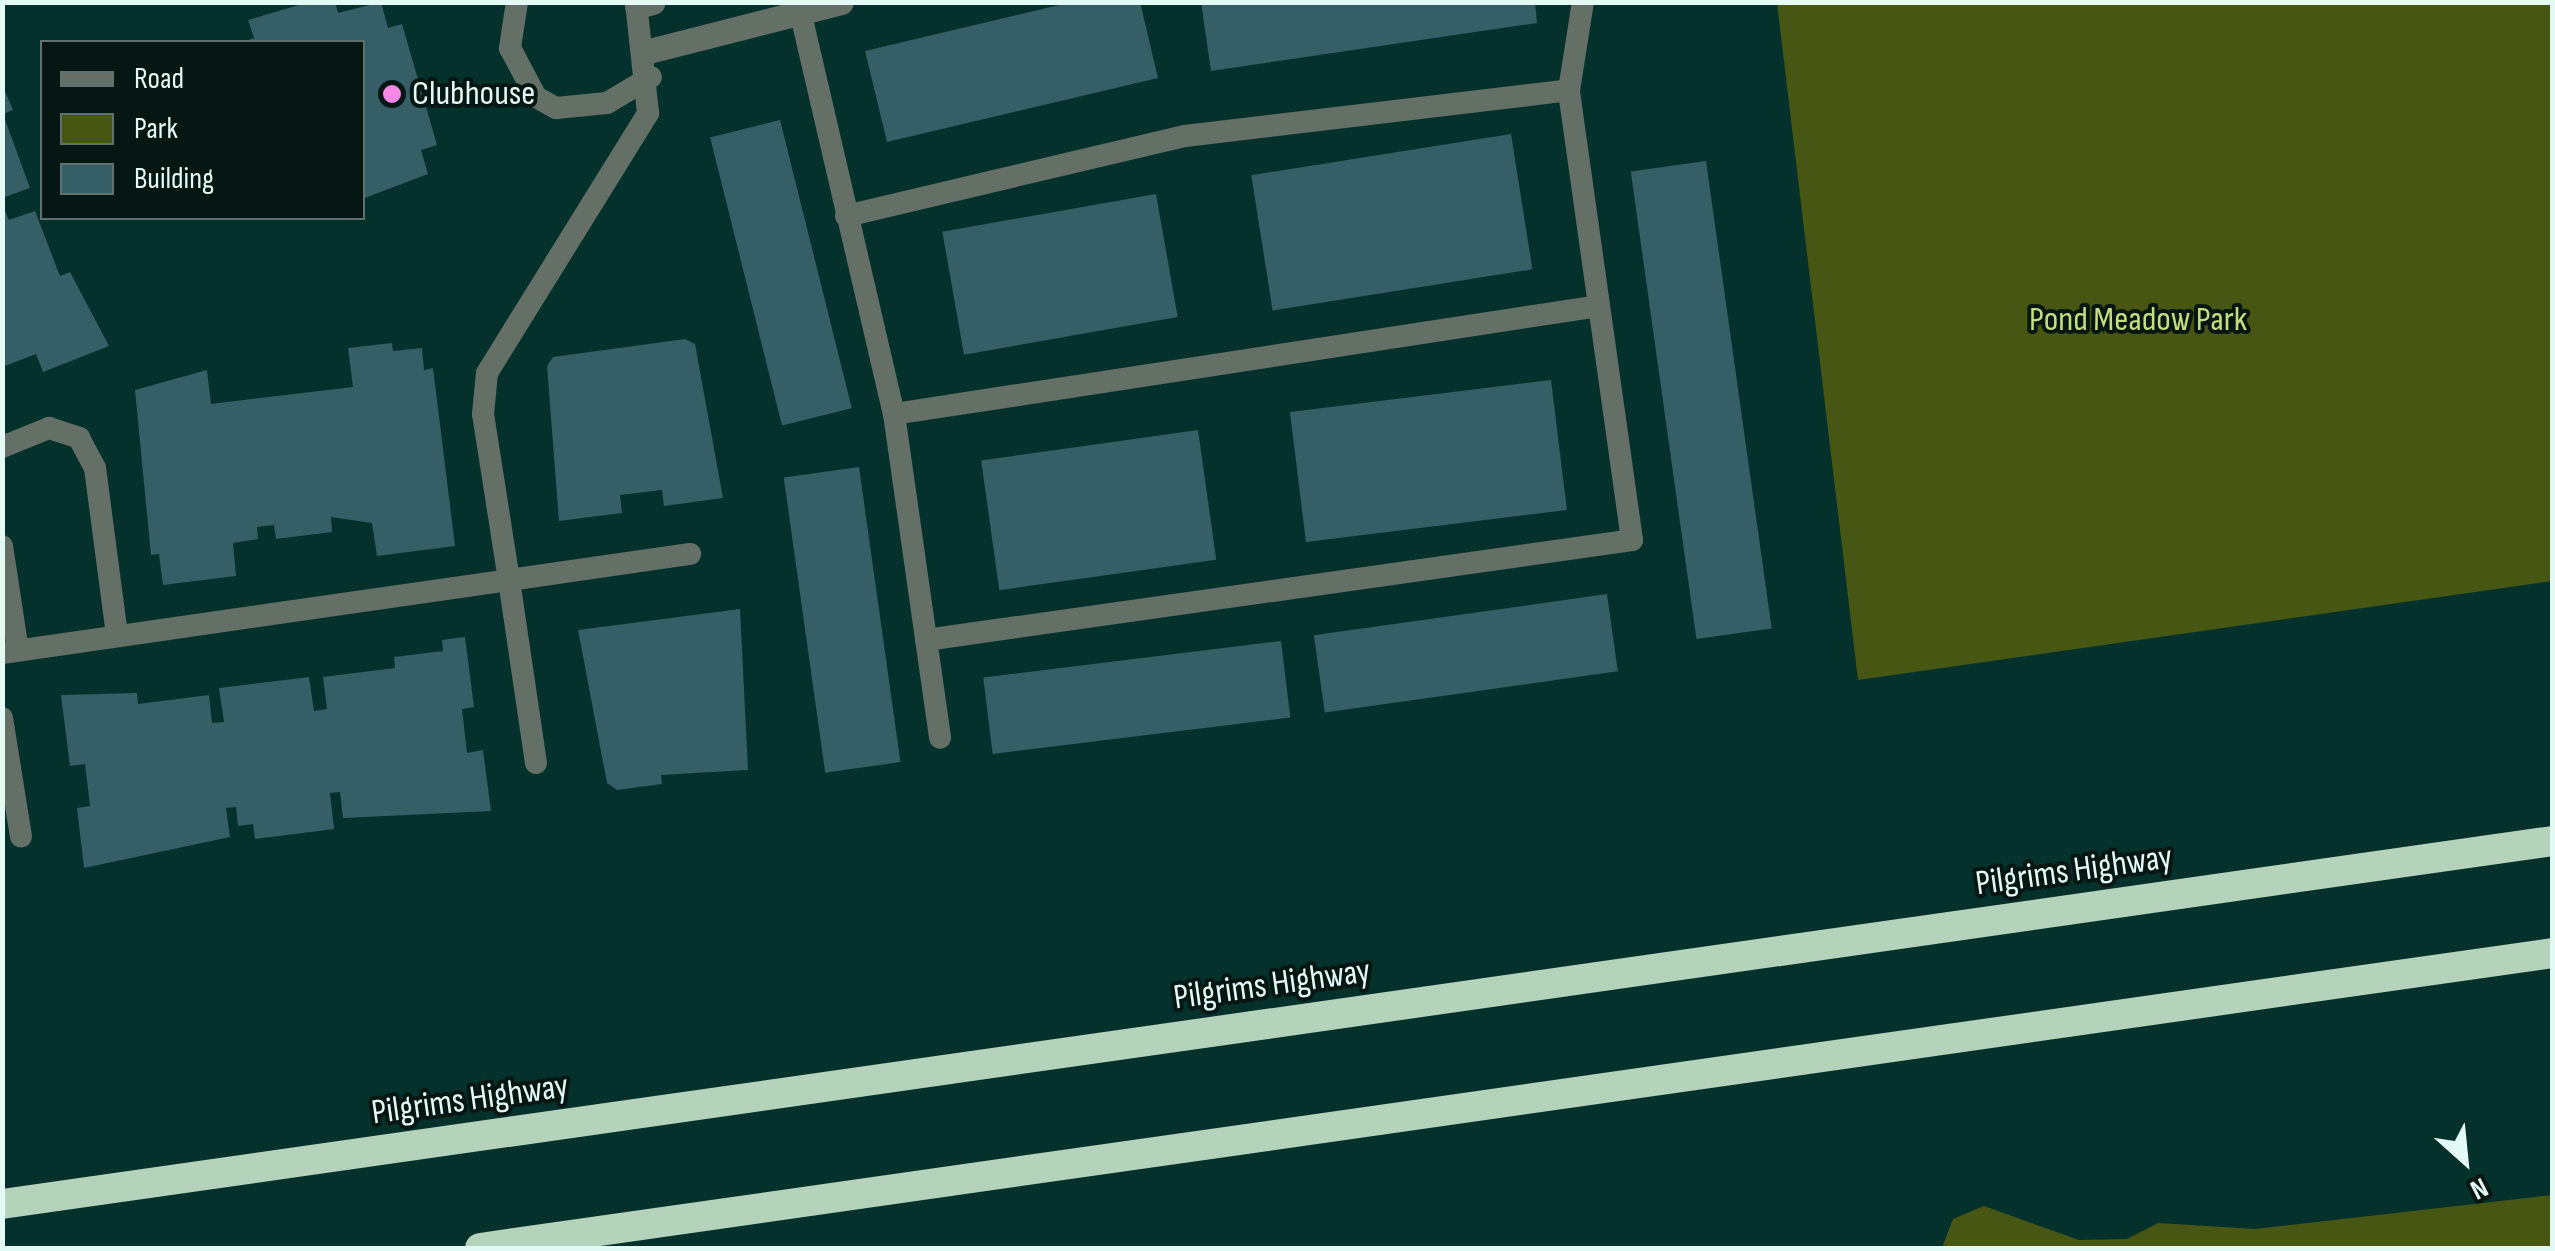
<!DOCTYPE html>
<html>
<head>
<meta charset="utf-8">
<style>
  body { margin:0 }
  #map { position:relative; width:2555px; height:1251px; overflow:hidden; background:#05312c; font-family:"Sofia Sans Condensed",sans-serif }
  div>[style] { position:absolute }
  .green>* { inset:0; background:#485614 }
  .building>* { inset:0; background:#355e66; transform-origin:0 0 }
  .service>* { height:22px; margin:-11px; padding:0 11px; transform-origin:11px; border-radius:11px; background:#647066 }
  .minor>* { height:25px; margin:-12.5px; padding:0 12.5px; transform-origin:12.5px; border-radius:12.5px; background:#647066 }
  .motorway>* { height:30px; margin:-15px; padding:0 15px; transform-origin:15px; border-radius:15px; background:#b4d3ba }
  .dots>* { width:28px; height:28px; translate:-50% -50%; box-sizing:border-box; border:5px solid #061613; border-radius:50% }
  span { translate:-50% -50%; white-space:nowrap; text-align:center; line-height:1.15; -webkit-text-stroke:8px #061613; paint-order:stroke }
  .poi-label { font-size:35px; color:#e4faf5 }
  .left { translate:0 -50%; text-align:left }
  .park-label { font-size:35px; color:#c5de7e }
  .street-label { font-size:35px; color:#e4faf5 }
  .frame { position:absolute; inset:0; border:5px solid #e4faf5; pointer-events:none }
  .legend { position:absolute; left:40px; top:40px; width:325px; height:180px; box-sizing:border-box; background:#061613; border:2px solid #5f716d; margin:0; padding:12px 18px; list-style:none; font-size:30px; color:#e4faf5 }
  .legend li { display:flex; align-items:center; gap:20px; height:50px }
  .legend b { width:50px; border:2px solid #5f716d }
  .north { position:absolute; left:2415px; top:1111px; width:100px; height:100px; -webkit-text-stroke:8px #061613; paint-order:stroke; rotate:153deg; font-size:28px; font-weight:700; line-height:40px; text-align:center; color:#e4faf5 }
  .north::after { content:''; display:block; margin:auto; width:35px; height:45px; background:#e4faf5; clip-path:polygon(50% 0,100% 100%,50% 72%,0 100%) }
</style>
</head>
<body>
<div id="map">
  <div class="green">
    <div style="clip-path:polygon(1777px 3px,2552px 3px,2552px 581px,1858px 680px)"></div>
    <div style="clip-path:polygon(2552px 1195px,2552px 1248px,1942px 1248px,1953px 1219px,1984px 1206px,2079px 1240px,2127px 1239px,2158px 1223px,2255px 1229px)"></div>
  </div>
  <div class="building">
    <div style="clip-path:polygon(309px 2px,335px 2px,338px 13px,381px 2px,388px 28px,402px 24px,437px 145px,421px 150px,428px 174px,362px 199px,362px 42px,243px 42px,254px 38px,248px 20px)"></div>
    <div style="clip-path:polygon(1072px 2px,1140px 2px,1158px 78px,887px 142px,865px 51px)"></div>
    <div style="clip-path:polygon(1201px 2px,1535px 2px,1537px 23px,1211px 71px)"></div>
    <div style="clip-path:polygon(2px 84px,13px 110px,3px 114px,30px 188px,2px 198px)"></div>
    <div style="left:780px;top:120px;width:297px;height:72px;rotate:76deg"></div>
    <div style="left:1511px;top:134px;width:137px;height:263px;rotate:81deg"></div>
    <div style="left:1706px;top:161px;width:472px;height:76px;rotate:82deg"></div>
    <div style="left:1156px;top:194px;width:125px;height:217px;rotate:80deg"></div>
    <div style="clip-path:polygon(2px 204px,9px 220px,35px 211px,60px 276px,70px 272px,109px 346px,43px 372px,36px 354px,2px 367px)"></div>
    <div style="clip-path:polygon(685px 339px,695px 344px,723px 498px,664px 506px,662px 490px,620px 495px,622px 513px,559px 521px,547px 366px,553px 357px)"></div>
    <div style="clip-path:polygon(392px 343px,393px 351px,422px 348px,424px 370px,433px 368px,455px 546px,377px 556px,372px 523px,331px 517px,332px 532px,276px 539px,274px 525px,257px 527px,258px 539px,233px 543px,236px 576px,163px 585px,159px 554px,151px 555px,135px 390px,207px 370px,211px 404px,353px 387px,348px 348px)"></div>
    <div style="left:1551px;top:380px;width:131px;height:263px;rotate:83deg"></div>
    <div style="left:1198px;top:430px;width:131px;height:219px;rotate:82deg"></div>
    <div style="left:859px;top:467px;width:298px;height:76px;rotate:82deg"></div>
    <div style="left:1607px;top:594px;width:78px;height:296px;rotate:82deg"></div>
    <div style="clip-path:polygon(740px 609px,748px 770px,661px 775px,662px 784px,617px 790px,607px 783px,578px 630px)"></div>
    <div style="clip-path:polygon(465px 637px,474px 707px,462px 709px,467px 753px,483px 750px,491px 811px,343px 818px,340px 792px,330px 793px,334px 829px,255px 839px,253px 824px,238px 826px,236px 807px,226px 808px,230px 837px,84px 868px,77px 808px,90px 806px,85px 764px,70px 766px,61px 695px,137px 693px,138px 704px,209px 695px,212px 723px,224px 722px,219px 688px,309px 677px,314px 711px,327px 709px,323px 677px,395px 668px,394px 657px,443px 651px,442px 640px)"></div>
    <div style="left:1281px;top:641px;width:77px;height:300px;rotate:83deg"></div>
  </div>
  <div class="service">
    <div style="left:517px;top:2px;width:47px;rotate:98.7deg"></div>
    <div style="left:510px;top:48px;width:55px;rotate:62deg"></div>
    <div style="left:536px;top:97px;width:23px;rotate:29deg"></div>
    <div style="left:556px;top:108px;width:51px;rotate:-5.6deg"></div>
    <div style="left:607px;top:103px;width:51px;rotate:-30.6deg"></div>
    <div style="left:798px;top:2px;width:423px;rotate:76.9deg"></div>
    <div style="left:894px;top:414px;width:327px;rotate:81.9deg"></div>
    <div style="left:846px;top:216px;width:348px;rotate:-13.3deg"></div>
    <div style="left:1185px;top:136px;width:387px;rotate:-6.8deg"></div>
    <div style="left:894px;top:414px;width:713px;rotate:-8.71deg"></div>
    <div style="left:2px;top:447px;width:51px;rotate:-22deg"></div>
    <div style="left:49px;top:428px;width:32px;rotate:18deg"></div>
    <div style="left:79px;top:438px;width:34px;rotate:62deg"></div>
    <div style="left:95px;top:468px;width:169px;rotate:82.5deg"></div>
    <div style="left:2px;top:546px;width:105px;rotate:81.3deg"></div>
    <div style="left:926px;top:640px;width:713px;rotate:-8.06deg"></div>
    <div style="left:1632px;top:540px;width:454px;rotate:-98deg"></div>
    <div style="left:1569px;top:90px;width:89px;rotate:-81deg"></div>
    <div style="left:2px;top:653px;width:512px;rotate:-8.19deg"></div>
    <div style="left:509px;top:580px;width:168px;rotate:-98.9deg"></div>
    <div style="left:483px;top:414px;width:41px;rotate:-84.4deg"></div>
    <div style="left:487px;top:373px;width:306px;rotate:-58.2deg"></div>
    <div style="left:648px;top:113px;width:112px;rotate:-96.2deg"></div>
    <div style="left:2px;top:718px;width:120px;rotate:80.9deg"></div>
    <div style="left:536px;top:763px;width:185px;rotate:-98.4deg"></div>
    <div style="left:509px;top:580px;width:183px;rotate:-8.2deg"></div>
  </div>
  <div class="minor">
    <div style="left:637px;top:6px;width:16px;rotate:-14deg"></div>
    <div style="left:649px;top:51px;width:198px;rotate:-14.3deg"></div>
  </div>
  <div class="motorway">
    <div style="left:2px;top:1204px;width:2576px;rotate:-8.1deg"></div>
    <div style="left:480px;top:1248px;width:2093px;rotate:-8.1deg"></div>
  </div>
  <div class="dots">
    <div style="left:392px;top:94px;background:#fa87e6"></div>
  </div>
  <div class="poi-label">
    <span class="left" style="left:412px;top:94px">Clubhouse</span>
  </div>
  <div class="park-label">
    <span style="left:2138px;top:320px">Pond Meadow Park</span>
  </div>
  <div class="street-label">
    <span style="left:2074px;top:871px;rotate:-8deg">Pilgrims Highway</span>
    <span style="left:1272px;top:985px;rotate:-8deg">Pilgrims Highway</span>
    <span style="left:470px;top:1100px;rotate:-8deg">Pilgrims Highway</span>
  </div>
  <div class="frame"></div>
  <ul class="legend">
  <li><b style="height:12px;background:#647066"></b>Road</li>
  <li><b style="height:28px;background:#485614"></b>Park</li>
  <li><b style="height:28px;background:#355e66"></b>Building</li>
  </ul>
  <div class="north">N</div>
</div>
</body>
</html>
